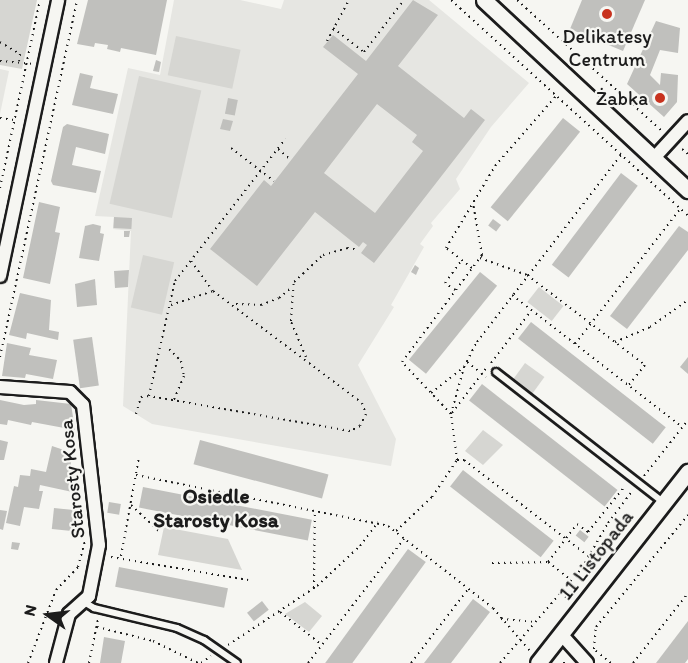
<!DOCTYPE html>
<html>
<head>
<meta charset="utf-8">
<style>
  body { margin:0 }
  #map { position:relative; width:688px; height:663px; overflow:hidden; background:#f6f6f2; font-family:Itim,sans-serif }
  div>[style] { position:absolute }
  .built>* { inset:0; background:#e6e6e2 }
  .green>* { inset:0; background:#d6d6d2; transform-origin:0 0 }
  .building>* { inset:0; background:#c0c0bd; transform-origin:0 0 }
  .path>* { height:2px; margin-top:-1px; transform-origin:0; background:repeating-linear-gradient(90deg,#1c1c1c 0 1.5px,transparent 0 6px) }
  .roads { filter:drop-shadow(2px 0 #1c1c1c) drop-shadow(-2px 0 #1c1c1c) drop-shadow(0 2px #1c1c1c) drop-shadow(0 -2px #1c1c1c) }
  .service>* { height:6px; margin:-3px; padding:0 3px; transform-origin:3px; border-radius:3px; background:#f6f6f2 }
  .minor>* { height:12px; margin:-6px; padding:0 6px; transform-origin:6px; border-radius:6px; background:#f6f6f2 }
  .tertiary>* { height:15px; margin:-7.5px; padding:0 7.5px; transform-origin:7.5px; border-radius:7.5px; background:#f6f6f2 }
  .dots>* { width:16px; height:16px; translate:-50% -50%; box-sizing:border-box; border:3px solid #f6f6f2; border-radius:50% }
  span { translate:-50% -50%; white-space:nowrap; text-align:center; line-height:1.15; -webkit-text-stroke:4.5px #f6f6f2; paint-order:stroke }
  .poi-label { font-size:20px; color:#1c1c1c }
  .right { translate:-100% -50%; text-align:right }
  .street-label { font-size:20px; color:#1c1c1c }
  .neighbourhood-label { font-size:21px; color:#1c1c1c; font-weight:700 }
  .north { position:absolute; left:18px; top:585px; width:60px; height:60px; -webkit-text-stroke:4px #f6f6f2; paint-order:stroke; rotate:284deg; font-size:16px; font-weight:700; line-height:24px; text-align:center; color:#1c1c1c }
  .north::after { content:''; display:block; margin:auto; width:21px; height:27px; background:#1c1c1c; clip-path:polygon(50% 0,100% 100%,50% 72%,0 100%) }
</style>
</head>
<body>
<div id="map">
  <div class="built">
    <div style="clip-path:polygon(174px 0,240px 0,281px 9px,284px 0,429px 0,529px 83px,491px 127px,456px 179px,460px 189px,431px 223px,433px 226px,420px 244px,424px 247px,391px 305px,394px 307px,358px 365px,396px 439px,391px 466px,152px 424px,123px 406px,131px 231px,113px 229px,114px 217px,95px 216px,128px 68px,160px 75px)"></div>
    <div style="clip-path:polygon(0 69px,9px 71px,0 114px)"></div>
  </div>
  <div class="green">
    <div style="clip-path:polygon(0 0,37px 0,22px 69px,0 65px)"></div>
    <div style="left:176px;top:36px;width:66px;height:40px;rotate:12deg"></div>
    <div style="left:139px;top:76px;width:64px;height:131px;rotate:13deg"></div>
    <div style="left:143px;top:255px;width:32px;height:54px;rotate:13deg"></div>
    <div style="left:539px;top:287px;width:31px;height:19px;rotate:38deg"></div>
    <div style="left:525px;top:363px;width:24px;height:21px;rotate:36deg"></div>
    <div style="clip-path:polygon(483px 430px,503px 445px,483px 465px,465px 451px)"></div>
    <div style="clip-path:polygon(164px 527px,228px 539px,242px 570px,158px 555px)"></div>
    <div style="clip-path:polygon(305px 602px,322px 616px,309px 632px,285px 614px)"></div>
  </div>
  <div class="building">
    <div style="clip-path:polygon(88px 0,167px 0,156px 55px,121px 48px,120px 52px,107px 49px,108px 45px,95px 43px,94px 47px,77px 44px)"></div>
    <div style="clip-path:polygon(evenodd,413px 0,438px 15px,398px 66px,464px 118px,471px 109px,485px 120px,374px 263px,361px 253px,367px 245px,363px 242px,359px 247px,315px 212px,257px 286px,210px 249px,264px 180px,271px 186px,358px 74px,323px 47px,333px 35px,366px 61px,413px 0,377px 104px,417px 135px,412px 142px,423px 151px,375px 213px,324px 173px,377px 104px)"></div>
    <div style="clip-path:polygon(582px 0,645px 0,623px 51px,570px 29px)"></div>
    <div style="clip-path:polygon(656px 21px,680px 28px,678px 53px,660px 50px,650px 75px,660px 85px,661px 73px,678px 75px,677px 102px,664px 117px,627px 84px)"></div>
    <div style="clip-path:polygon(156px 60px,161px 62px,159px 72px,153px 71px)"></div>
    <div style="clip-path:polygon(80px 73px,93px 76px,90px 88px,118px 94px,113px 114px,72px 105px)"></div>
    <div style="left:228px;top:98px;width:10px;height:16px;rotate:11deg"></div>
    <div style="left:563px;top:118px;width:22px;height:115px;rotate:39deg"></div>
    <div style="clip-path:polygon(223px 119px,233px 121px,230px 131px,220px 129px)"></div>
    <div style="clip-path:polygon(67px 124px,109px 134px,105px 154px,76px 147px,72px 165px,101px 171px,96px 193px,53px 185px,51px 181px,63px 127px)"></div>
    <div style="left:621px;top:173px;width:21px;height:115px;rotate:37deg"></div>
    <div style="clip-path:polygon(39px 202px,60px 207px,55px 232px,60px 233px,50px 284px,23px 278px)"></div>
    <div style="left:114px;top:217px;width:18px;height:11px;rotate:3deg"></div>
    <div style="left:493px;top:219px;width:10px;height:8px;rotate:37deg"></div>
    <div style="clip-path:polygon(93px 224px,101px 226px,100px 233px,104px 234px,99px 261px,79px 258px,85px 226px)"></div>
    <div style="clip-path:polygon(679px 226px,688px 232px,688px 250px,627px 329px,610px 316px)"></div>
    <div style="clip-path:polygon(124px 231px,130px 231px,129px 237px,124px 237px)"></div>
    <div style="clip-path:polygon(415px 265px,419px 268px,416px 275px,411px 272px)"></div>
    <div style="clip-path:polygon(129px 270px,128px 287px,115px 288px,114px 271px)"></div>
    <div style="left:480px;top:272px;width:22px;height:113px;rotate:39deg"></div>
    <div style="clip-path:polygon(95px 279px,97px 305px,77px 307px,75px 284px)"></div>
    <div style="clip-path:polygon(20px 293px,51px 300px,49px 330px,59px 332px,58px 340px,27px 333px,26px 339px,9px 335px)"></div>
    <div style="left:531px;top:322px;width:171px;height:21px;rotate:38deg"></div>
    <div style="left:92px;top:337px;width:49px;height:19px;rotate:82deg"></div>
    <div style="clip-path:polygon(7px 343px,31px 348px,29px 355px,57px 360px,53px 379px,26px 374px,25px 378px,2px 376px)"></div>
    <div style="clip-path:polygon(688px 357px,688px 374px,680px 367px)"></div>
    <div style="left:482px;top:384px;width:172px;height:21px;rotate:38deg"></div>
    <div style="clip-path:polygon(0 400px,24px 405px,36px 404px,36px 400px,71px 404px,75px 430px,32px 422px,31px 425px,8px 420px,7px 425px,0 424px)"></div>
    <div style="clip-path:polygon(0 440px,8px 442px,4px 460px,0 460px)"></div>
    <div style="left:200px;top:440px;width:133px;height:25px;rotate:15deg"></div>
    <div style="clip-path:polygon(52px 446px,73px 453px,68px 477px,79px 479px,77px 493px,40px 485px,39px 491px,43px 491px,39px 509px,24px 507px,20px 526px,6px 523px,14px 486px,18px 487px,20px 475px,30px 476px,31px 469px,46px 472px)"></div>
    <div style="left:463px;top:470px;width:115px;height:21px;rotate:38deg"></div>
    <div style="left:143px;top:487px;width:172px;height:21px;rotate:11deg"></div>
    <div style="left:109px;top:502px;width:12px;height:11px;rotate:9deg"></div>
    <div style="left:54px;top:508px;width:20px;height:21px;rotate:6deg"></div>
    <div style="clip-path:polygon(0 510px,7px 511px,3px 530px,0 529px)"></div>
    <div style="left:580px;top:530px;width:11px;height:7px;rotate:38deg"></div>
    <div style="clip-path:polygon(12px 542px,20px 543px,18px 550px,11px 549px)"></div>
    <div style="left:408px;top:549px;width:22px;height:144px;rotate:36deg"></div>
    <div style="left:119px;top:567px;width:111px;height:20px;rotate:11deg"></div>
    <div style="clip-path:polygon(473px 599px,490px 612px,451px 663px,424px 663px)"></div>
    <div style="left:262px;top:601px;width:11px;height:19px;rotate:52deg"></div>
    <div style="clip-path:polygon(688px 621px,688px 659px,685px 663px,656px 663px)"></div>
    <div style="clip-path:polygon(104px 637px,125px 641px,121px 663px,100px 663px)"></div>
  </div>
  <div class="path">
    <div style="left:451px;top:0;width:321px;rotate:42.3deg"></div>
    <div style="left:517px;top:0;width:195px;rotate:42.1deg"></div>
    <div style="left:333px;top:28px;width:39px;rotate:38deg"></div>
    <div style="left:364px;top:52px;width:66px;rotate:-52.4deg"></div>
    <div style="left:327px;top:41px;width:47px;rotate:-61.8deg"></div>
    <div style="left:0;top:42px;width:23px;rotate:31deg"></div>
    <div style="left:20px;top:54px;width:7px;rotate:98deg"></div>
    <div style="left:0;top:61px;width:32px;rotate:5deg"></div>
    <div style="left:0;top:118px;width:14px;rotate:8deg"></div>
    <div style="left:231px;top:148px;width:54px;rotate:37.5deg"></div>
    <div style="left:278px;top:149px;width:17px;rotate:40deg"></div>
    <div style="left:682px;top:149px;width:8px;rotate:40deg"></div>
    <div style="left:0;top:188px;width:192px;rotate:-78deg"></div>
    <div style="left:480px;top:258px;width:50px;rotate:19.9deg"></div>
    <div style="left:527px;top:275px;width:148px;rotate:37.3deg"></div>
    <div style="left:645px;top:365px;width:27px;rotate:129deg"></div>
    <div style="left:191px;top:261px;width:37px;rotate:54deg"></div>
    <div style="left:213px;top:291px;width:186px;rotate:36.9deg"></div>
    <div style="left:362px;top:403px;width:12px;rotate:70deg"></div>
    <div style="left:366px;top:414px;width:13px;rotate:117deg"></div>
    <div style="left:360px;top:426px;width:11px;rotate:153deg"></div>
    <div style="left:350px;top:431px;width:204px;rotate:-170.1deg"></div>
    <div style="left:149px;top:396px;width:118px;rotate:-77.3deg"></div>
    <div style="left:175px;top:281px;width:180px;rotate:-52.2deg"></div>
    <div style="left:472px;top:268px;width:33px;rotate:-142deg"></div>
    <div style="left:446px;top:248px;width:96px;rotate:-59.1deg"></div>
    <div style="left:495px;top:166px;width:93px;rotate:-48.9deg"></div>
    <div style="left:455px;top:290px;width:12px;rotate:-145deg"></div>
    <div style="left:445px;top:283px;width:29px;rotate:-54deg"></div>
    <div style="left:512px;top:295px;width:215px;rotate:37.8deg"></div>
    <div style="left:236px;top:304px;width:25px;rotate:2deg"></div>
    <div style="left:261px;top:305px;width:19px;rotate:-21deg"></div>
    <div style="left:279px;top:298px;width:16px;rotate:-40deg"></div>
    <div style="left:171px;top:305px;width:44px;rotate:-18.4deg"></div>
    <div style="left:615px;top:342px;width:38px;rotate:-23deg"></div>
    <div style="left:650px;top:327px;width:47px;rotate:-35.4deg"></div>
    <div style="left:575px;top:344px;width:171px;rotate:-52.1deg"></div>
    <div style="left:169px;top:349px;width:17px;rotate:45deg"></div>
    <div style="left:181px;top:361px;width:15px;rotate:79deg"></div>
    <div style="left:184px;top:376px;width:26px;rotate:113deg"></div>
    <div style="left:0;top:357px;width:365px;rotate:-77.8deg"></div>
    <div style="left:306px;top:357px;width:39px;rotate:-113deg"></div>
    <div style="left:291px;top:321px;width:39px;rotate:-86deg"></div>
    <div style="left:294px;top:282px;width:40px;rotate:-43deg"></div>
    <div style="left:323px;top:255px;width:25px;rotate:-16deg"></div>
    <div style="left:347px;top:248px;width:12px;rotate:9deg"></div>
    <div style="left:467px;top:362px;width:24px;rotate:38deg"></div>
    <div style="left:491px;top:363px;width:66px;rotate:-52.4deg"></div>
    <div style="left:431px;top:393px;width:42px;rotate:-38.2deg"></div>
    <div style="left:452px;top:413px;width:58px;rotate:-52.7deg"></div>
    <div style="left:136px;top:414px;width:18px;rotate:-74deg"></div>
    <div style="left:141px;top:397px;width:8px;rotate:-7deg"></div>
    <div style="left:451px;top:414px;width:49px;rotate:-74.5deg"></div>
    <div style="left:464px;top:367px;width:28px;rotate:-63deg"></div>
    <div style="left:477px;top:342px;width:237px;rotate:-52.4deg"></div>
    <div style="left:457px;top:460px;width:7px"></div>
    <div style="left:464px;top:460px;width:157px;rotate:37.7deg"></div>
    <div style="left:136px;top:475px;width:257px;rotate:11.4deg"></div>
    <div style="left:388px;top:526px;width:133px;rotate:38deg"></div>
    <div style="left:493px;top:608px;width:57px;rotate:49.3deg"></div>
    <div style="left:644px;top:476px;width:71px;rotate:-51.8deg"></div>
    <div style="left:131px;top:505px;width:41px;rotate:43deg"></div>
    <div style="left:396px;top:531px;width:50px;rotate:-43.4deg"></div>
    <div style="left:432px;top:497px;width:45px;rotate:-56deg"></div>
    <div style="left:457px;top:460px;width:46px;rotate:-97.4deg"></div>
    <div style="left:451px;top:414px;width:71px;rotate:-133.3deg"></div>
    <div style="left:402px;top:362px;width:134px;rotate:-53.2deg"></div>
    <div style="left:482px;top:255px;width:53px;rotate:-99.8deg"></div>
    <div style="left:121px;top:556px;width:101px;rotate:-79.7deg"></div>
    <div style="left:111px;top:557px;width:139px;rotate:9.5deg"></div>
    <div style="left:548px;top:562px;width:28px;rotate:38deg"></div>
    <div style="left:492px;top:563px;width:56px;rotate:-1deg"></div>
    <div style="left:548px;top:562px;width:48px;rotate:-52.7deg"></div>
    <div style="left:577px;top:524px;width:14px;rotate:36deg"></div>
    <div style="left:588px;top:532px;width:59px;rotate:-51.2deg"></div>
    <div style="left:314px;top:588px;width:78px;rotate:-89.3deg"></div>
    <div style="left:560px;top:593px;width:11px;rotate:34deg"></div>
    <div style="left:280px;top:612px;width:53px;rotate:38.2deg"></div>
    <div style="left:501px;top:619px;width:33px;rotate:5deg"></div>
    <div style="left:97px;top:627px;width:58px;rotate:14deg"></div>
    <div style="left:153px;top:641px;width:50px;rotate:26.1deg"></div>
    <div style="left:228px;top:645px;width:107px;rotate:-33.5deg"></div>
    <div style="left:317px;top:586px;width:59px;rotate:-42.9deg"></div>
    <div style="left:360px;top:546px;width:30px;rotate:-53deg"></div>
    <div style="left:28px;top:663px;width:78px;rotate:-69deg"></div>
    <div style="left:56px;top:590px;width:32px;rotate:-46deg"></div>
    <div style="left:78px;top:567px;width:28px;rotate:-75deg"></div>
    <div style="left:89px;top:663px;width:45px;rotate:-78.4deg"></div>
    <div style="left:201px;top:663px;width:12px;rotate:-35deg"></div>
    <div style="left:308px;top:663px;width:157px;rotate:-52.3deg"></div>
    <div style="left:411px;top:663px;width:95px;rotate:-52.3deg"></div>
    <div style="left:500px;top:663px;width:125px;rotate:-49.2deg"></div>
    <div style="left:582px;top:568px;width:52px;rotate:-60deg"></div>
    <div style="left:608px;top:523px;width:41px;rotate:-52.9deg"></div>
    <div style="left:563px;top:663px;width:4px"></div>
    <div style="left:611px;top:663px;width:22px;rotate:-141deg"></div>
    <div style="left:594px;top:649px;width:22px;rotate:-85deg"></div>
    <div style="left:596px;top:627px;width:145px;rotate:-50.6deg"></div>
    <div style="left:633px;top:663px;width:89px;rotate:-51.8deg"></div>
  </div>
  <div class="roads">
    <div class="service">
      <div style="left:496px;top:372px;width:212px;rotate:37.9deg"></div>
      <div style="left:84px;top:602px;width:12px;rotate:31deg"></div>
      <div style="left:94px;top:608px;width:85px;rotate:13.5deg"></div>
      <div style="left:177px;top:628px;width:30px;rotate:24deg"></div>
      <div style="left:204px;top:640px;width:40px;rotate:34.9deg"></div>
    </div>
    <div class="minor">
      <div style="left:654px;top:158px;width:50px;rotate:-47.4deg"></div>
      <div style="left:0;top:276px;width:282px;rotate:-78.1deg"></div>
      <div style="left:0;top:387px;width:70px;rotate:4.1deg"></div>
      <div style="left:70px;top:392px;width:18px;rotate:45deg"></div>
      <div style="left:83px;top:405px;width:141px;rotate:83.5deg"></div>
      <div style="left:99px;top:545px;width:52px;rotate:101.1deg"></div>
      <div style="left:89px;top:596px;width:27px;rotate:138deg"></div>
      <div style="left:69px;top:614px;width:51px;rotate:104.9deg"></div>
      <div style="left:561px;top:634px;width:39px;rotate:48deg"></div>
    </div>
    <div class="tertiary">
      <div style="left:484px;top:0;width:279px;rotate:43deg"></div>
      <div style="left:538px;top:663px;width:243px;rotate:-51.9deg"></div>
    </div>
  </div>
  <div class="dots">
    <div style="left:607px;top:14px;background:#c8321e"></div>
    <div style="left:660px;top:98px;background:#c8321e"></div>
  </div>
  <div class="poi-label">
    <span style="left:607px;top:48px">Delikatesy<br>Centrum</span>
    <span class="right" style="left:648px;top:98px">Żabka</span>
  </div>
  <div class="street-label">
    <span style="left:72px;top:479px;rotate:-96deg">Starosty Kosa</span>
    <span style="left:596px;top:555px;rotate:-52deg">11 Listopada</span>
  </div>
  <div class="neighbourhood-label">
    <span style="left:216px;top:508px">Osiedle<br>Starosty Kosa</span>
  </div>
  <div class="north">N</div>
</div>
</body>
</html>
